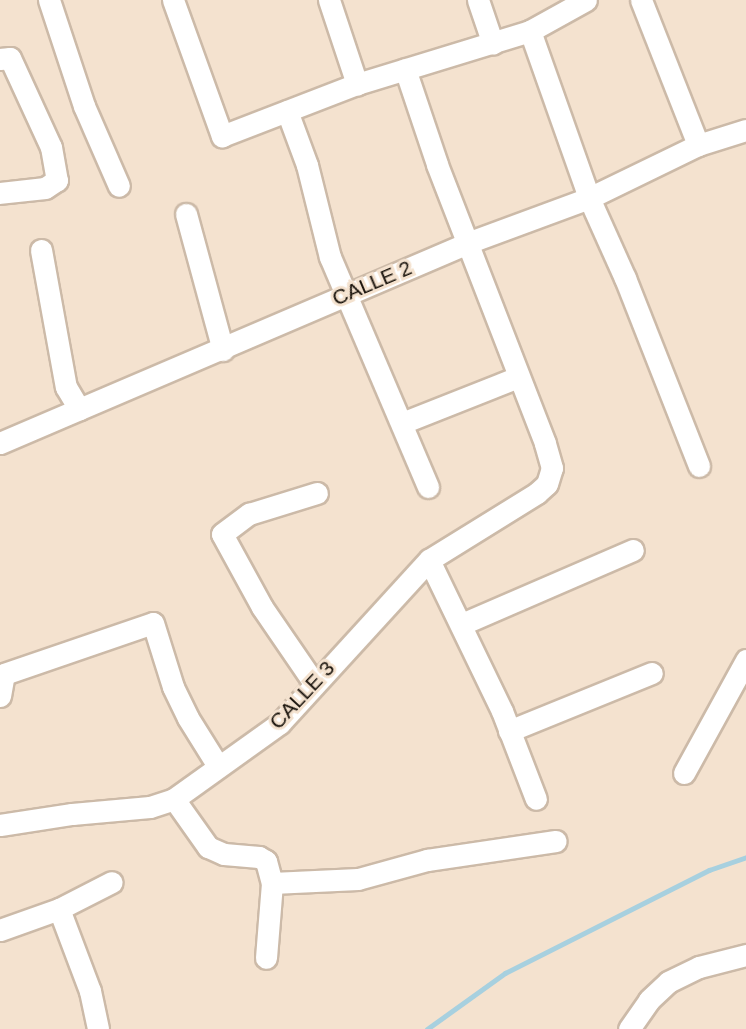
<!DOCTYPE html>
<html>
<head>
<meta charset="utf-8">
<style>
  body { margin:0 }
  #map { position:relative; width:746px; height:1029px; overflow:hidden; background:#f4e2cf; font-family:Arial,sans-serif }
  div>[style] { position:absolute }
  .stream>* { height:5px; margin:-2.5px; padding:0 2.5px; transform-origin:2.5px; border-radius:2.5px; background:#a7d0df }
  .roads { filter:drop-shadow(2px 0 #ccbaa8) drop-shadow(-2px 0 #ccbaa8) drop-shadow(0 2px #ccbaa8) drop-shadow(0 -2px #ccbaa8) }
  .minor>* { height:21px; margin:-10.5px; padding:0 10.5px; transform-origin:10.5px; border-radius:10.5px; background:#fff }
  span { translate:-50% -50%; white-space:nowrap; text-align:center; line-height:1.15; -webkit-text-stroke:6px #f4e2cf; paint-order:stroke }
  .street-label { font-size:21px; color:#17110a }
</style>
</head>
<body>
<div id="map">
  <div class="stream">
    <div style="left:427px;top:1029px;width:96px;rotate:-35.7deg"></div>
    <div style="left:505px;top:973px;width:229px;rotate:-26.8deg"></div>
    <div style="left:709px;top:870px;width:39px;rotate:-19deg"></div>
  </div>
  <div class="roads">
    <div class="minor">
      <div style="left:49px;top:0;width:112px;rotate:71.7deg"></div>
      <div style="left:84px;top:106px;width:87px;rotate:66.4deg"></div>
      <div style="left:173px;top:0;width:145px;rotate:70.2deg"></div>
      <div style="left:222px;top:136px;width:145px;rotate:-21.1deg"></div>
      <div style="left:357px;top:84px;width:181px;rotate:-17deg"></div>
      <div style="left:530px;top:31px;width:64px;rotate:-29deg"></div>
      <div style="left:329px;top:0;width:89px;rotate:71.6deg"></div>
      <div style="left:478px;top:0;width:46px;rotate:71.2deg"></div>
      <div style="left:641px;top:0;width:156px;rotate:68.5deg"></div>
      <div style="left:530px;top:31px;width:177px;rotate:70.5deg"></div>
      <div style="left:589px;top:198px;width:88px;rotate:65.8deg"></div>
      <div style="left:625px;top:278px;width:202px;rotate:68.5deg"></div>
      <div style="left:0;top:59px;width:10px;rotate:-6deg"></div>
      <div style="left:10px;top:58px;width:98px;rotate:65.3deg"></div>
      <div style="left:51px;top:147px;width:34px;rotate:80deg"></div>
      <div style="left:57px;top:180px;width:14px;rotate:146deg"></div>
      <div style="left:45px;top:188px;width:45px;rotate:173.7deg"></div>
      <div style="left:287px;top:111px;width:58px;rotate:69.7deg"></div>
      <div style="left:307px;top:165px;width:95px;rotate:76deg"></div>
      <div style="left:330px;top:257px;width:250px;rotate:66.9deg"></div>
      <div style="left:186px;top:214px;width:141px;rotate:74.8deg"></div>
      <div style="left:41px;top:250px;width:139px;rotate:79.7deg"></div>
      <div style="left:66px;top:387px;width:26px;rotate:59deg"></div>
      <div style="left:402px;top:423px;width:125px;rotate:-21.6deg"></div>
      <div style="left:0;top:443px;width:511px;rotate:-23.15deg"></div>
      <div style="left:470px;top:242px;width:127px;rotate:-20.3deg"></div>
      <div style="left:589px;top:198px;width:121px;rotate:-25.9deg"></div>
      <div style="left:698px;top:145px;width:50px;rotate:-17.4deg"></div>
      <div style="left:429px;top:560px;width:168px;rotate:64.2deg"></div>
      <div style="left:502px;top:711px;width:94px;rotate:68.9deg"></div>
      <div style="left:462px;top:624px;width:186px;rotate:-23.4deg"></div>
      <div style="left:314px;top:683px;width:92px;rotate:-124.4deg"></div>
      <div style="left:262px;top:607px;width:83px;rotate:-118.7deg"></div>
      <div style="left:222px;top:534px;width:34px;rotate:-37deg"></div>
      <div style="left:249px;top:514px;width:71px;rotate:-17.2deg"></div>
      <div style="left:0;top:696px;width:22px;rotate:-80deg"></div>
      <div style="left:4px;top:674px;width:157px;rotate:-18.9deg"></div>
      <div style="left:153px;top:623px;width:67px;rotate:72.6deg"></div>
      <div style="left:173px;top:687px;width:34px;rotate:64deg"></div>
      <div style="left:188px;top:718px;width:57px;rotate:58deg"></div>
      <div style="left:509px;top:731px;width:154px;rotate:-22.1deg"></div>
      <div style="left:684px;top:773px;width:129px;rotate:-61.2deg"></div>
      <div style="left:174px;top:799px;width:59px;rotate:54.7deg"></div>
      <div style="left:208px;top:847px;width:17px;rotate:24deg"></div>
      <div style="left:224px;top:854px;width:35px;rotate:5deg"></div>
      <div style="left:259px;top:857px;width:8px;rotate:30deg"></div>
      <div style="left:266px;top:861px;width:23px;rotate:75deg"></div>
      <div style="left:272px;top:883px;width:75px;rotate:94.6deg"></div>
      <div style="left:0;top:825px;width:73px;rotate:-8.7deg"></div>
      <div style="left:72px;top:814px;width:78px;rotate:-5.1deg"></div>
      <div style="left:150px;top:807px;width:25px;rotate:-18deg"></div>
      <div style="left:174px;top:799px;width:130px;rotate:-35.6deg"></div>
      <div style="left:280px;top:723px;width:221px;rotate:-47.6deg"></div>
      <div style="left:429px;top:560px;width:127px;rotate:-31.8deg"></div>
      <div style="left:537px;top:493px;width:13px;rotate:-42deg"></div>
      <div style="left:547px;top:484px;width:17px;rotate:-73deg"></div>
      <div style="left:552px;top:468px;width:26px;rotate:-106deg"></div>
      <div style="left:545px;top:443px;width:299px;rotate:-111.2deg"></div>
      <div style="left:437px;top:164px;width:100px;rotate:-108.6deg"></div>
      <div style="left:272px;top:883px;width:86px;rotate:-2.7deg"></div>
      <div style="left:358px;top:879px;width:72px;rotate:-15.4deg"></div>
      <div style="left:427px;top:860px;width:130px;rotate:-8.4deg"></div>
      <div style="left:59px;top:909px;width:88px;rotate:69.3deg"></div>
      <div style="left:90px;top:991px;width:39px;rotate:78deg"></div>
      <div style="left:0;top:930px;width:63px;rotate:-19.6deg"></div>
      <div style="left:59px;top:909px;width:59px;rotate:-27deg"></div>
      <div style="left:629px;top:1029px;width:35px;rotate:-55deg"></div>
      <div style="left:649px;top:1000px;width:26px;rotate:-43deg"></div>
      <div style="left:668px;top:982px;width:34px;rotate:-26deg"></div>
      <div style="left:699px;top:967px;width:49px;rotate:-14.3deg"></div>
    </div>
  </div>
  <div class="street-label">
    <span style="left:372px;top:283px;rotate:-23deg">CALLE 2</span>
    <span style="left:302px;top:695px;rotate:-47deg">CALLE 3</span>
  </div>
</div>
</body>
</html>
